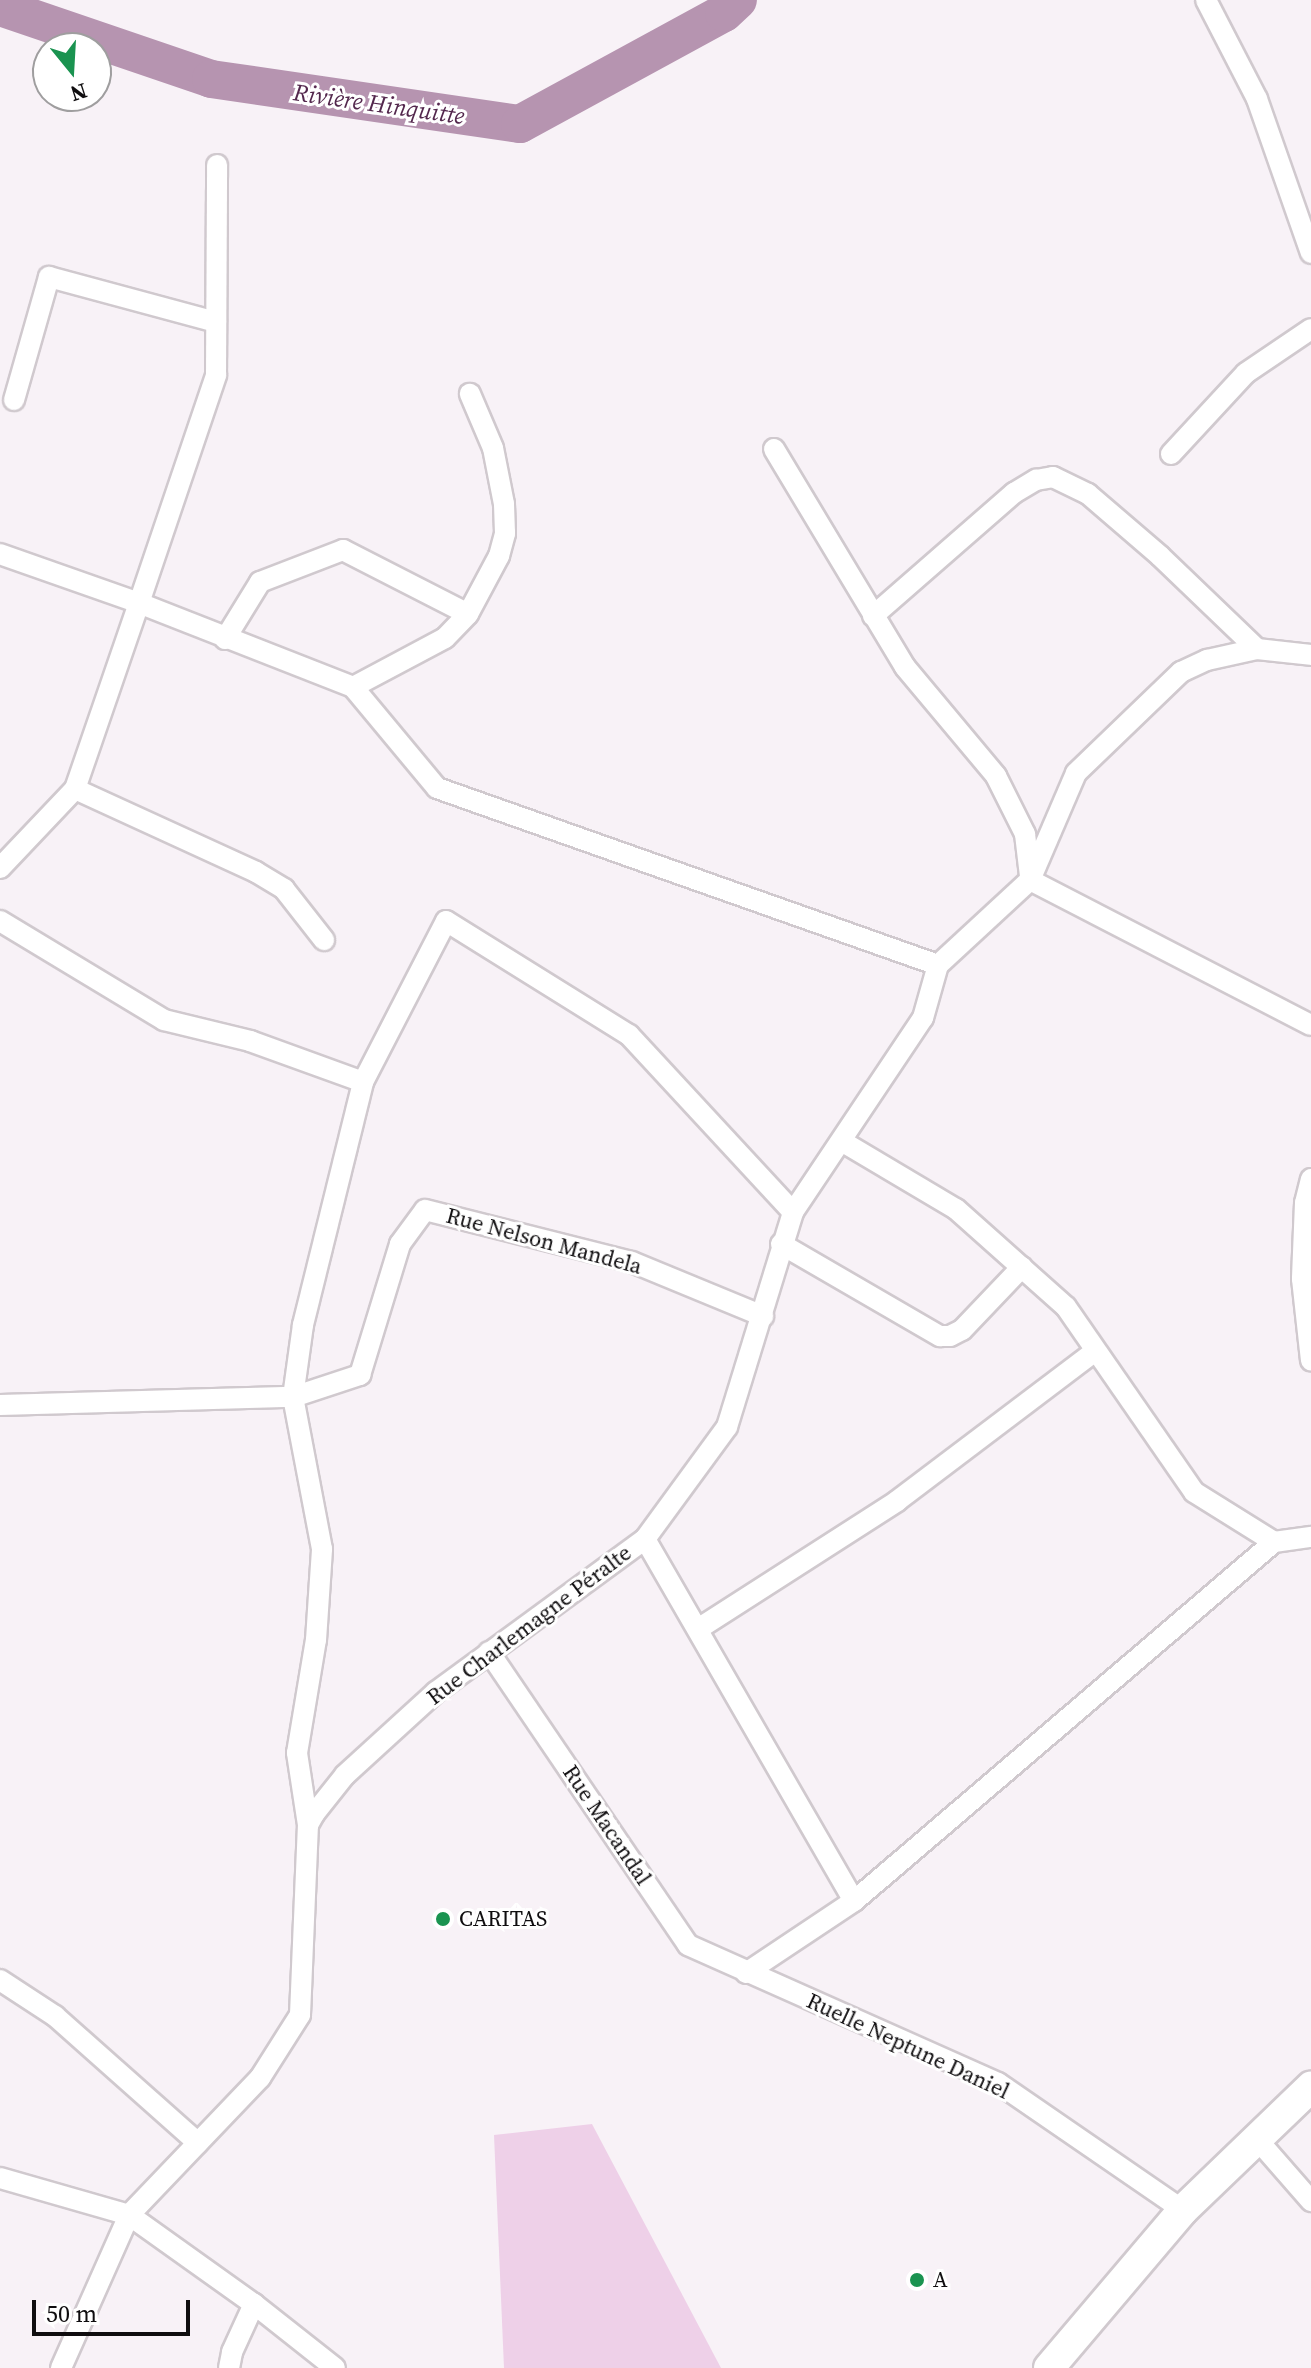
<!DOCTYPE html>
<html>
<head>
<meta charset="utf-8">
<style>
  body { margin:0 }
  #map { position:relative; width:1311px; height:2368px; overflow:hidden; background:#f8f2f7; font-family:"Source Serif 4",serif }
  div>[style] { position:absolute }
  .green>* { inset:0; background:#eed0e8 }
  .river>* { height:38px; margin:-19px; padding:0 19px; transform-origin:19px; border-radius:19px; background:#b694b0 }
  .roads { filter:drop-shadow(2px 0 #d0c9ce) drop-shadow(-2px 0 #d0c9ce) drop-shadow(0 2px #d0c9ce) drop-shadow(0 -2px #d0c9ce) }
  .street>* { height:20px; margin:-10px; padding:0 10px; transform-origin:10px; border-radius:10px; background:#fff }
  .secondary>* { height:30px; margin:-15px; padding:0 15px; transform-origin:15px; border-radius:15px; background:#fff }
  .dots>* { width:22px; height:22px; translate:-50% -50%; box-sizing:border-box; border:4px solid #fff; border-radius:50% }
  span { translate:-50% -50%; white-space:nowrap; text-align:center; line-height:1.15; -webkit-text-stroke:6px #fff; paint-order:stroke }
  .street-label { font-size:22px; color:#0f0d0f }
  .poi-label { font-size:22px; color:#0f0d0f }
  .left { translate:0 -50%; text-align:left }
  .water-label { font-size:24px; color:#53274d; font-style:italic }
  .north { position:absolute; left:32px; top:32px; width:80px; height:80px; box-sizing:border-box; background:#fff; border:2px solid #9f9e9f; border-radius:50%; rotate:162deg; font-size:22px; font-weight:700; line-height:32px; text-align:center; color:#0f0d0f }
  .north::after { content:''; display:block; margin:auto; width:28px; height:36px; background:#1a9350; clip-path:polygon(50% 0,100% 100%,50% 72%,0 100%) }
  .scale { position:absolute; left:32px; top:2300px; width:158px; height:36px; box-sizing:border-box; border:4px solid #0f0d0f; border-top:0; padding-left:10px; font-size:24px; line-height:28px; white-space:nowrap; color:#0f0d0f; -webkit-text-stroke:6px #fff; paint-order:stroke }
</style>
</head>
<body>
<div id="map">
  <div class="green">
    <div style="clip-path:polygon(592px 2124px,721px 2368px,504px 2368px,494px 2135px)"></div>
  </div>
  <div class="river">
    <div style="left:0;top:7px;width:223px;rotate:18.8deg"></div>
    <div style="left:211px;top:79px;width:312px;rotate:8.3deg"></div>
    <div style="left:520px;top:124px;width:232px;rotate:-28.6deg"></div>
    <div style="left:724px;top:13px;width:19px;rotate:-43deg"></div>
  </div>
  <div class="roads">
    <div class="street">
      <div style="left:1206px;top:0;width:111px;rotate:62.7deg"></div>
      <div style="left:1257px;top:99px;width:163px;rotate:70.7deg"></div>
      <div style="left:14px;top:400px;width:128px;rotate:-74.1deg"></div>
      <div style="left:49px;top:277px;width:173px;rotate:15.1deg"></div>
      <div style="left:774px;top:449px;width:254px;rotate:59deg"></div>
      <div style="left:905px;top:667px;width:142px;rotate:50.1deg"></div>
      <div style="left:996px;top:776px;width:65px;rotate:63.4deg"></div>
      <div style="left:1025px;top:834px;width:42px;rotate:83.2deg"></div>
      <div style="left:1171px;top:454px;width:110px;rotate:-47.2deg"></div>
      <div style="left:1246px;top:373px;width:78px;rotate:-34.1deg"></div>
      <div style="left:0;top:554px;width:147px;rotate:19.4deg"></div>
      <div style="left:139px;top:603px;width:241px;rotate:-71.3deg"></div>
      <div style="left:216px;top:375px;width:210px;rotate:-89.7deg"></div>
      <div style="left:873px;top:616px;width:187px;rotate:-41.1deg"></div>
      <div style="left:1014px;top:493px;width:26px;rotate:-31deg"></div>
      <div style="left:1036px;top:480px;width:17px;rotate:-10deg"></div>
      <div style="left:1053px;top:477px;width:39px;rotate:26deg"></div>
      <div style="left:1088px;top:494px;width:95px;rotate:40.7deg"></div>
      <div style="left:1160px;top:556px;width:134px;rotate:43.8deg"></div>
      <div style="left:225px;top:639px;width:67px;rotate:-58.4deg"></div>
      <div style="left:260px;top:582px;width:89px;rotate:-21.1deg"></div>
      <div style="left:343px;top:550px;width:140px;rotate:27.1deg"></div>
      <div style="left:353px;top:687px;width:104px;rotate:-28deg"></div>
      <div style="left:445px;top:638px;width:33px;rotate:-46deg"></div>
      <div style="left:468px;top:614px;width:66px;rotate:-61.9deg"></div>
      <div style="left:499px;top:556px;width:24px;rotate:-75deg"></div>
      <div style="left:505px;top:533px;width:29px;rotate:-92deg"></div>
      <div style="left:504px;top:504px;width:57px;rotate:-101.1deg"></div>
      <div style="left:493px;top:448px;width:59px;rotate:-113.1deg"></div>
      <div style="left:75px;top:789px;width:199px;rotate:24.6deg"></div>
      <div style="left:256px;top:872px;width:33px;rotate:31deg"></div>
      <div style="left:284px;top:889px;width:65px;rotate:51.9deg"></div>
      <div style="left:0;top:868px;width:109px;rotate:-46.5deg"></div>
      <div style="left:75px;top:789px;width:197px;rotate:-71deg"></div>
      <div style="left:139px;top:603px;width:230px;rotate:21.4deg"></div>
      <div style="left:353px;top:687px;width:131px;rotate:50.3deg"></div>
      <div style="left:437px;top:788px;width:531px;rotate:19.46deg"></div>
      <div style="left:1030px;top:880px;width:316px;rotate:27.3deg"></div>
      <div style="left:0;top:921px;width:192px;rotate:31.1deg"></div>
      <div style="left:164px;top:1020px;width:89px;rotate:13.7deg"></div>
      <div style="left:250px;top:1041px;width:120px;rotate:19.9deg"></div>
      <div style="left:363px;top:1082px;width:181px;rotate:-62.7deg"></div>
      <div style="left:446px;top:921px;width:216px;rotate:31.9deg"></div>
      <div style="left:629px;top:1035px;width:241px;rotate:47.2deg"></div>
      <div style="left:843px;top:1142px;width:131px;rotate:30.7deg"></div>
      <div style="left:956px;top:1209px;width:147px;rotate:41.7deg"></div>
      <div style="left:1066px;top:1307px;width:225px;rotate:55.3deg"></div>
      <div style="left:1194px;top:1492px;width:94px;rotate:32deg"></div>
      <div style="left:1274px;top:1542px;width:37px;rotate:-8deg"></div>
      <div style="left:1311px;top:1179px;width:25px;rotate:104deg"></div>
      <div style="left:1305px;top:1203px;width:76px;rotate:92.3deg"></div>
      <div style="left:1302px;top:1279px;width:82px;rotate:83.7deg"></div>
      <div style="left:781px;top:1244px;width:184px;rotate:30.1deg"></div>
      <div style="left:940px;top:1336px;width:10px"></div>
      <div style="left:950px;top:1336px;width:13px;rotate:-27deg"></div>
      <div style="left:962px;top:1330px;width:87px;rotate:-46.4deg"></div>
      <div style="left:0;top:1405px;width:293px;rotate:-1.6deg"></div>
      <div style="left:293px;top:1397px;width:71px;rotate:-18.2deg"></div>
      <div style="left:360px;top:1375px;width:137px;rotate:-73deg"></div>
      <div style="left:400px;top:1244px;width:42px;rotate:-53.7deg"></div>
      <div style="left:425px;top:1210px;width:213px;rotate:14.1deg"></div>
      <div style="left:632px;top:1262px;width:142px;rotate:22.4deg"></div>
      <div style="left:645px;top:1539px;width:418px;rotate:60deg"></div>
      <div style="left:698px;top:1629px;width:237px;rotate:-32.7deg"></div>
      <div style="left:897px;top:1501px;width:248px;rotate:-37.1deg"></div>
      <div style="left:489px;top:1652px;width:354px;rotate:55.8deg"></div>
      <div style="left:688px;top:1945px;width:339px;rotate:24deg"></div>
      <div style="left:998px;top:2083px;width:224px;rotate:34.5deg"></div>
      <div style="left:308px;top:1825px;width:73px;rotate:-98.7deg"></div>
      <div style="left:297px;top:1753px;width:115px;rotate:-80.5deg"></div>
      <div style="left:316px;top:1640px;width:91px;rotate:-86.2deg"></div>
      <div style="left:322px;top:1549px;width:155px;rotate:-100.8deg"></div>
      <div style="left:293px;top:1397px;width:73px;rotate:-82.1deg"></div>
      <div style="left:303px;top:1325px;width:250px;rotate:-76.1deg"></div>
      <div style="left:746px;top:1973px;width:130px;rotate:-33.7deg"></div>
      <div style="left:854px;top:1901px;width:553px;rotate:-40.52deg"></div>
      <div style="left:0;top:1980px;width:66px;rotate:33.2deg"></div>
      <div style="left:55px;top:2016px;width:191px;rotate:41.6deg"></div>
      <div style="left:1256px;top:2138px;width:84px;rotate:48.9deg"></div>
      <div style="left:0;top:2178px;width:134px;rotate:16deg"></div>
      <div style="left:129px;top:2215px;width:153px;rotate:35.5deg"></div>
      <div style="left:254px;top:2304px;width:103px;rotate:38.3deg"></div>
      <div style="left:61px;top:2368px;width:167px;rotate:-66deg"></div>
      <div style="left:129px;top:2215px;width:190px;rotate:-46.3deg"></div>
      <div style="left:260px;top:2078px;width:75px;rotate:-57.6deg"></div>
      <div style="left:300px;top:2015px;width:190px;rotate:-87.6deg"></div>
      <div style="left:308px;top:1825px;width:13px;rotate:-61deg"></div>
      <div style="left:314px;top:1814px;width:50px;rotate:-51.5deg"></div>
      <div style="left:345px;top:1775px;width:123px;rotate:-42.4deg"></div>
      <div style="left:436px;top:1692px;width:259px;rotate:-36.2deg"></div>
      <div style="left:645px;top:1539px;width:139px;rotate:-53.8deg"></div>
      <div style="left:727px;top:1427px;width:225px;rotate:-72.9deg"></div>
      <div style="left:793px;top:1212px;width:234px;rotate:-56.2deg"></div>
      <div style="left:923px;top:1018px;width:55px;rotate:-74.2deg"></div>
      <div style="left:938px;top:965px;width:125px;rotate:-42.7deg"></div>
      <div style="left:1030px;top:880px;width:116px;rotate:-66.7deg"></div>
      <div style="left:1076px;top:773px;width:146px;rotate:-43.9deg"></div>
      <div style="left:1181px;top:672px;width:29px;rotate:-25deg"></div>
      <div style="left:1207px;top:660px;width:51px;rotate:-12.4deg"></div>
      <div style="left:1257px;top:649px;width:54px;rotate:6.3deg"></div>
      <div style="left:229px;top:2368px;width:16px;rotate:-79deg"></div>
      <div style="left:232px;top:2352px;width:53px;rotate:-65.4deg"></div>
    </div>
    <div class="secondary">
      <div style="left:1049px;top:2368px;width:207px;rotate:-49.7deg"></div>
      <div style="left:1183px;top:2210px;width:178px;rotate:-43.9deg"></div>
    </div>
  </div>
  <div class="dots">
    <div style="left:443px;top:1919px;background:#1a9350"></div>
    <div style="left:917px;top:2280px;background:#1a9350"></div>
  </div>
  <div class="street-label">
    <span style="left:544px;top:1241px;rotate:15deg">Rue Nelson Mandela</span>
    <span style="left:529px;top:1625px;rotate:-37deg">Rue Charlemagne Péralte</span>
    <span style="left:607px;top:1825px;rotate:56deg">Rue Macandal</span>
    <span style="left:908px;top:2046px;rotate:25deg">Ruelle Neptune Daniel</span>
  </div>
  <div class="poi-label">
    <span class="left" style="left:459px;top:1919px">CARITAS</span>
    <span class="left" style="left:933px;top:2280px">A</span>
  </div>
  <div class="water-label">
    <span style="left:379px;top:104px;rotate:8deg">Rivière Hinquitte</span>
  </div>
  <div class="north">N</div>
  <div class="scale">50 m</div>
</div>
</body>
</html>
